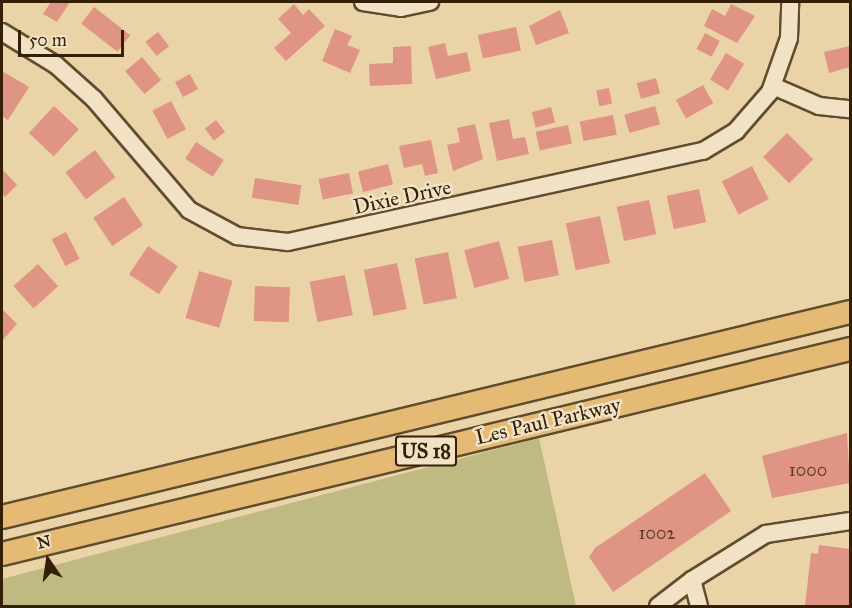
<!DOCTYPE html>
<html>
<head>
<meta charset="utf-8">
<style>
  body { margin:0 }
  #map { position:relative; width:852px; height:608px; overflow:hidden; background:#e9d3a7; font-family:"IM FELL Great Primer",serif }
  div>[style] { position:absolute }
  .green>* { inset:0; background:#beba82 }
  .building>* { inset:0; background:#e09584; transform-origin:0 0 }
  .roads { filter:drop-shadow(2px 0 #604d2f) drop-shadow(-2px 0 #604d2f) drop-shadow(0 2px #604d2f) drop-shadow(0 -2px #604d2f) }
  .minor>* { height:16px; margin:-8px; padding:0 8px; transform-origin:8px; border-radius:8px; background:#f1e2c6 }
  .major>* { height:22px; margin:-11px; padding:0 11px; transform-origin:11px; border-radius:11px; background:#e4ba74 }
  span { translate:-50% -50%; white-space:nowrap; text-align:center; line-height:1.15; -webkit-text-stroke:5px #f1e2c6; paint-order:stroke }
  .number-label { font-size:18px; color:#5e3d26 }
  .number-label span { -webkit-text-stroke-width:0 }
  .shield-label span { padding:2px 4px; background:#f1e2c6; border:2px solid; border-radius:4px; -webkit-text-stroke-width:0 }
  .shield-label { font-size:20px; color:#332007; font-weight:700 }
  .street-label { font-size:21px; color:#332007 }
  .frame { position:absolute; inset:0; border:3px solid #332007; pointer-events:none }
  .north { position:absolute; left:18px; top:530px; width:60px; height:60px; -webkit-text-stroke:4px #f1e2c6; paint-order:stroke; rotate:347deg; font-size:16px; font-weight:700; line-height:24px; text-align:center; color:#332007 }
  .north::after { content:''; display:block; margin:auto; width:21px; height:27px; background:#332007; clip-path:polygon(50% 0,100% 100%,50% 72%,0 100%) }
  .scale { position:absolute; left:18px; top:30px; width:106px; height:27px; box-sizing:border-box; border:3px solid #332007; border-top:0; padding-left:8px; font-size:18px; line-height:21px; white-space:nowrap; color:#332007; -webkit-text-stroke:4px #f1e2c6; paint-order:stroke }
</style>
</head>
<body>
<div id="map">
  <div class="green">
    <div style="clip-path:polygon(539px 438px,576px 606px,2px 606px,2px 579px)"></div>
  </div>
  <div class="building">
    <div style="clip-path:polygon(51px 2px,70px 2px,57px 22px,43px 14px)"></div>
    <div style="clip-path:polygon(294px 4px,303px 15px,309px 9px,325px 26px,286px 61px,274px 48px,291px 33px,278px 19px)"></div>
    <div style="clip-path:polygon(731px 4px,755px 16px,737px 43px,704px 26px,712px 9px,725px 16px)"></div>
    <div style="left:94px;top:7px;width:46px;height:21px;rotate:38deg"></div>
    <div style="clip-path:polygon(560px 10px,569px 33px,536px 45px,529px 26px)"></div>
    <div style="left:516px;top:27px;width:24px;height:39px;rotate:78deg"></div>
    <div style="clip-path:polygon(335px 29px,352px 36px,347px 45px,360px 50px,350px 73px,322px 61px)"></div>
    <div style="left:158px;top:32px;width:18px;height:16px;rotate:52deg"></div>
    <div style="left:705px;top:33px;width:17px;height:18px;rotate:28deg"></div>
    <div style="clip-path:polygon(445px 43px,448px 56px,467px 52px,471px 71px,436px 79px,428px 47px)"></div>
    <div style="clip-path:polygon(411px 46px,412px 84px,370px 86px,369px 64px,393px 63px,393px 47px)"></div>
    <div style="clip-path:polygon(850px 46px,850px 67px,829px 73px,824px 52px)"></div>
    <div style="left:726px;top:53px;width:21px;height:31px;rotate:31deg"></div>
    <div style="left:142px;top:57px;width:30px;height:22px;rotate:50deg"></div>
    <div style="clip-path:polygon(2px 71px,29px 87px,8px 120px,2px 116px)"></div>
    <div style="left:190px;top:74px;width:17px;height:17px;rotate:62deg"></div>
    <div style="left:656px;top:78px;width:16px;height:20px;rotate:75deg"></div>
    <div style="left:703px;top:85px;width:21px;height:31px;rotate:61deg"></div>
    <div style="left:609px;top:88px;width:16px;height:13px;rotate:79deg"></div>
    <div style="left:171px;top:101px;width:32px;height:21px;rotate:62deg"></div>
    <div style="left:54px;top:106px;width:34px;height:37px;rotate:43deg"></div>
    <div style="left:655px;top:106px;width:19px;height:32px;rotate:74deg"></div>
    <div style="left:551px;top:107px;width:16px;height:20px;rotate:75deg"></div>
    <div style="left:613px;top:115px;width:20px;height:34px;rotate:79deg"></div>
    <div style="clip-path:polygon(509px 119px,513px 139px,525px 137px,529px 154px,497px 161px,489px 123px)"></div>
    <div style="left:216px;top:120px;width:15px;height:14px;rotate:53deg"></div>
    <div style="clip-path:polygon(475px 124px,483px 159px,453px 171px,447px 145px,460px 142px,457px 128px)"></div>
    <div style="left:568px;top:125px;width:19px;height:33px;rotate:78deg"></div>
    <div style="left:787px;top:133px;width:37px;height:34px;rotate:45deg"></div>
    <div style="clip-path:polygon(431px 140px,438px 173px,425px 176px,422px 164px,404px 168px,399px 146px)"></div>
    <div style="left:196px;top:142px;width:33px;height:20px;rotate:33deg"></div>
    <div style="left:95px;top:150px;width:34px;height:37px;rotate:53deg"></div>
    <div style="left:388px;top:164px;width:21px;height:31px;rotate:76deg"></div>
    <div style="left:752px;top:166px;width:37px;height:34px;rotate:63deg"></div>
    <div style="clip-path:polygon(2px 169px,17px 185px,5px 197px,2px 193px)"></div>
    <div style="left:349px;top:173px;width:21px;height:31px;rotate:79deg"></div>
    <div style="left:255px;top:178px;width:47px;height:20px;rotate:9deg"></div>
    <div style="left:699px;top:189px;width:34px;height:33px;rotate:78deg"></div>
    <div style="left:124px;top:197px;width:34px;height:37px;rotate:56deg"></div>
    <div style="left:649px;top:200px;width:35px;height:33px;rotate:78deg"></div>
    <div style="left:600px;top:216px;width:48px;height:35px;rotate:78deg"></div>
    <div style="left:66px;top:232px;width:30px;height:16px;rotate:63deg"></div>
    <div style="left:552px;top:240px;width:36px;height:35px;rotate:79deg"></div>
    <div style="left:499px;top:241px;width:39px;height:36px;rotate:75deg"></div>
    <div style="left:148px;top:246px;width:36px;height:34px;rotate:34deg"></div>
    <div style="left:448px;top:252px;width:47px;height:34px;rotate:79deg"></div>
    <div style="left:397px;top:263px;width:47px;height:34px;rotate:78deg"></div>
    <div style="left:38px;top:264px;width:30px;height:33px;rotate:48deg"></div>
    <div style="left:199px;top:271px;width:35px;height:49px;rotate:16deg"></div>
    <div style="left:345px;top:275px;width:41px;height:36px;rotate:79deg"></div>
    <div style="left:255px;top:286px;width:35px;height:35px;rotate:2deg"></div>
    <div style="clip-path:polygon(2px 309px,17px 324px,2px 341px)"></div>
    <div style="clip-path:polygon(847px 433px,850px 483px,772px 498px,762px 456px)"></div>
    <div style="clip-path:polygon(705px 473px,731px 511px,613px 592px,589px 557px,595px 548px)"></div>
    <div style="clip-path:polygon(819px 545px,850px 549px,850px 606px,805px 606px,811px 553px,818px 554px)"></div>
  </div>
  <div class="roads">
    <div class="minor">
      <div style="left:363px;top:2px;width:38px;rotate:9deg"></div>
      <div style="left:401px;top:8px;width:30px;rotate:-12deg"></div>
      <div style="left:2px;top:32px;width:63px;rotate:31.4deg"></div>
      <div style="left:56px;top:65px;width:51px;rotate:41.8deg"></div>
      <div style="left:94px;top:99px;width:146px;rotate:49.4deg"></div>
      <div style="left:189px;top:210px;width:55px;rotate:28.4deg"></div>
      <div style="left:237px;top:236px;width:51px;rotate:6.7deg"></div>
      <div style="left:288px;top:242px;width:425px;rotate:-12.4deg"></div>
      <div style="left:703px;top:151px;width:39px;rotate:-31deg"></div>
      <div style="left:736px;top:131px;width:52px;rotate:-48.9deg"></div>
      <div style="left:770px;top:92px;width:57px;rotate:-70.6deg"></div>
      <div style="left:789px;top:38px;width:36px;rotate:-88deg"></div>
      <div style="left:773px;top:86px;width:50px;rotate:23.5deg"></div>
      <div style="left:819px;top:106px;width:31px;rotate:6deg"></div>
      <div style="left:658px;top:606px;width:43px;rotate:-37.4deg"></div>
      <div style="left:699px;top:606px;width:27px;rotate:-105deg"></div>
      <div style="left:692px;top:580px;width:87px;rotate:-31.9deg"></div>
      <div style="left:766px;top:534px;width:85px;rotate:-8.8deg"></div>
    </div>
    <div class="major">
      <div style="left:2px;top:517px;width:872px;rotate:-13.59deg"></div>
      <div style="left:2px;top:554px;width:872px;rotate:-13.59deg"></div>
    </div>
  </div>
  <div class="number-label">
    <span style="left:808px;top:470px">1000</span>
    <span style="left:657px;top:533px">1002</span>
  </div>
  <div class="shield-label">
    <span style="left:426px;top:451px">US 18</span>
  </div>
  <div class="street-label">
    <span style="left:402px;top:197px;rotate:-12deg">Dixie Drive</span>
    <span style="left:548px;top:421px;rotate:-13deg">Les Paul Parkway</span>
  </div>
  <div class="frame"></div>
  <div class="north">N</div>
  <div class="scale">50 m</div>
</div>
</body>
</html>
